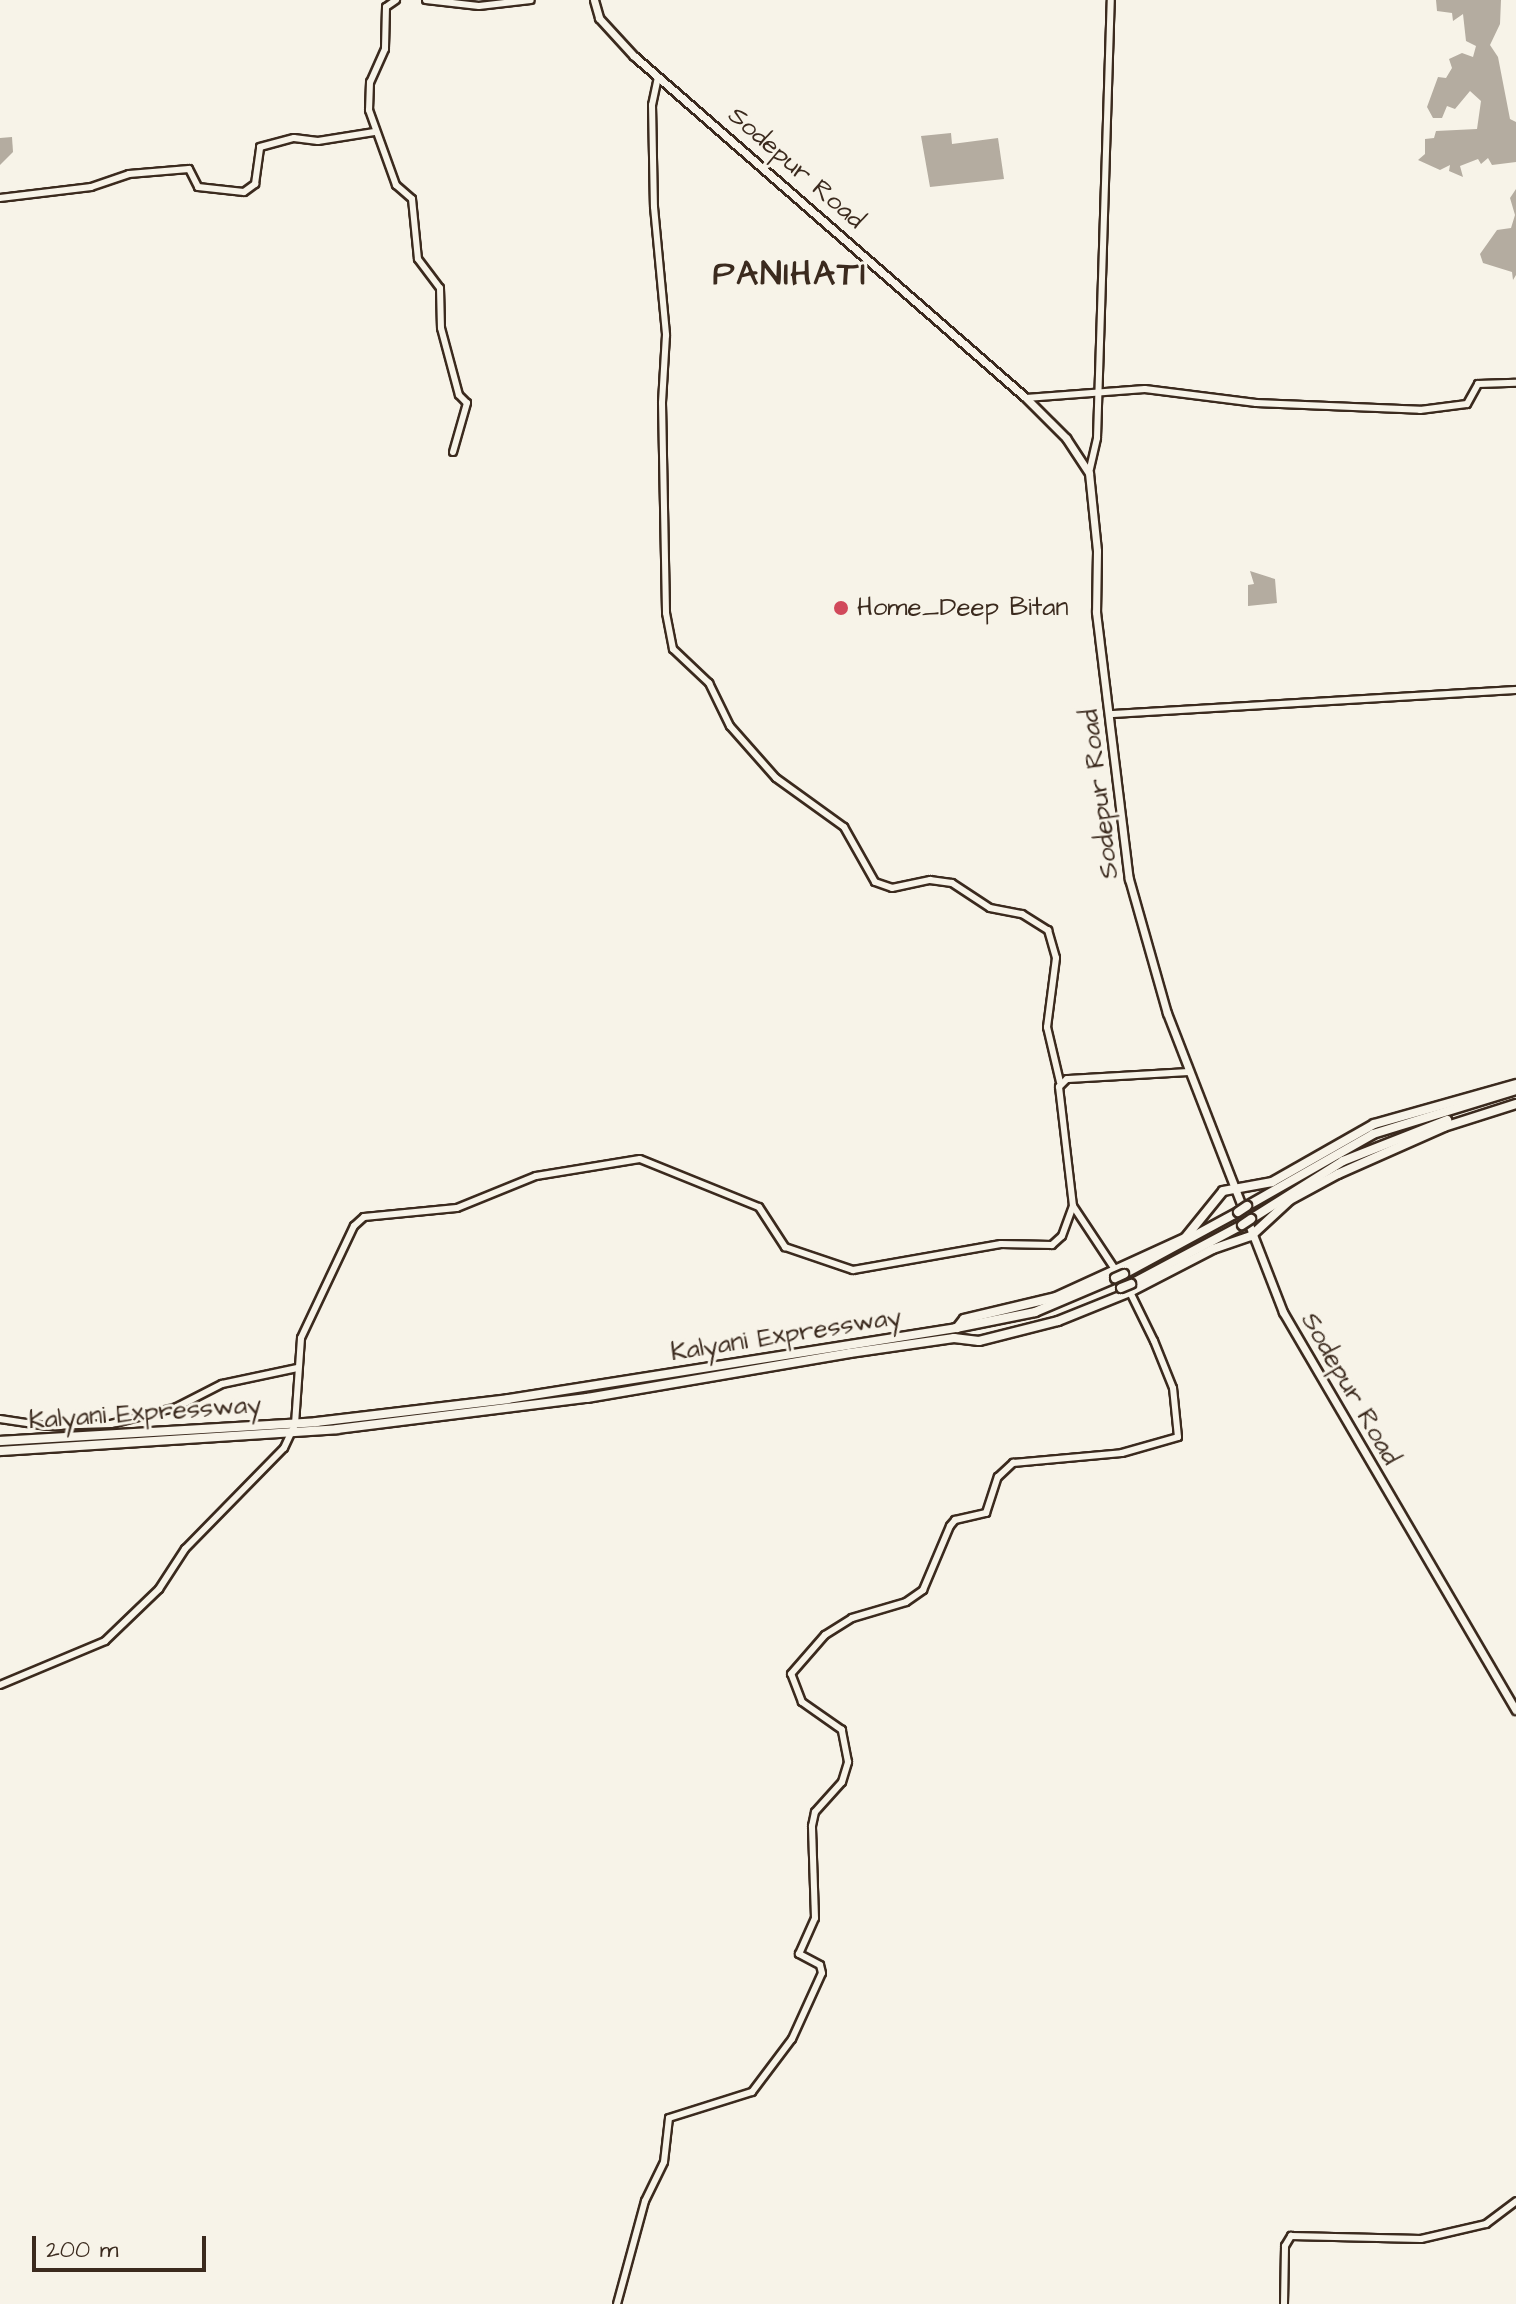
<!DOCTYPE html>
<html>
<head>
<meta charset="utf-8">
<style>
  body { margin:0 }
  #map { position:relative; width:1516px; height:2304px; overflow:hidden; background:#f7f3e8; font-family:"Architects Daughter",sans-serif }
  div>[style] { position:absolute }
  .water>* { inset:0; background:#b4aca0 }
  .roads { filter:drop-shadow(2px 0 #3b2a1e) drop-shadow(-2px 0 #3b2a1e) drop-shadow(0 2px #3b2a1e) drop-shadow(0 -2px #3b2a1e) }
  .minor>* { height:6px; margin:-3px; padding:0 3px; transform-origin:3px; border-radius:3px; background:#f7f3e8 }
  .major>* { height:7px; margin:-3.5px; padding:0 3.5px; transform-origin:3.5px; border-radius:3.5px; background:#f7f3e8 }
  .highway>* { height:8px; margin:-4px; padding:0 4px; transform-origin:4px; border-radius:4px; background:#f7f3e8 }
  .bridges { filter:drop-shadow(2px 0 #3b2a1e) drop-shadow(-2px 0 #3b2a1e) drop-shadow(0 2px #3b2a1e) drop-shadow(0 -2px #3b2a1e) }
  .highway-bridge>* { height:8px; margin:-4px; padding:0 4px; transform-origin:4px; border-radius:4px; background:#f7f3e8 }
  .dots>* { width:22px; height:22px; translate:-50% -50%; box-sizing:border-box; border:4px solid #f7f3e8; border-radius:50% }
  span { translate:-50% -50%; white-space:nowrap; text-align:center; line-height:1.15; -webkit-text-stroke:6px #f7f3e8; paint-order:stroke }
  .street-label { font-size:26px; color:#3b2a1e }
  .poi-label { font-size:26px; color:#3b2a1e }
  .left { translate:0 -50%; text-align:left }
  .district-label { font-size:34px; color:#3b2a1e; font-weight:700; letter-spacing:2px }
  .scale { position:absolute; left:32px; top:2236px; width:174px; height:36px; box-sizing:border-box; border:4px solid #3b2a1e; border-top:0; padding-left:10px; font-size:24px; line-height:28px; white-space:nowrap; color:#3b2a1e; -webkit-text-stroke:6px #f7f3e8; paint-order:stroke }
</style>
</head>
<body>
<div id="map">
  <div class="water">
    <div style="clip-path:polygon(1436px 0,1501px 0,1500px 24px,1490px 45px,1498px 57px,1510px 119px,1516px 122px,1516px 162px,1492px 165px,1488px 158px,1481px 164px,1478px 159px,1460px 166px,1463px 177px,1449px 171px,1450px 165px,1440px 170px,1418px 160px,1425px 154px,1425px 139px,1434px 138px,1436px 131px,1477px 129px,1481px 101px,1470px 91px,1455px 109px,1447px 106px,1442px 118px,1433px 118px,1427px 107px,1438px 77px,1446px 78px,1452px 68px,1449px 59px,1462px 53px,1473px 57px,1476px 46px,1466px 41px,1463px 14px,1453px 21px,1452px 13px,1437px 11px)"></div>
    <div style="clip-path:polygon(951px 133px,952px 144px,998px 138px,1004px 179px,930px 187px,921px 136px)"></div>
    <div style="clip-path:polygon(12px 137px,13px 152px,0 165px,0 138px)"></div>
    <div style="clip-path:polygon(1516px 189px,1516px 275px,1513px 280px,1512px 272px,1483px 263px,1480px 254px,1497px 230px,1511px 228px,1515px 215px,1510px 198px)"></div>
    <div style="clip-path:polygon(1250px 571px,1275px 579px,1277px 603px,1248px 606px,1248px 585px,1254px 584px)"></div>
  </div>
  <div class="roads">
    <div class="minor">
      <div style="left:396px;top:0;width:12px;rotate:145deg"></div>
      <div style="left:386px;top:7px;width:42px;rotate:91.4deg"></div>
      <div style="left:385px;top:49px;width:36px;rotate:114deg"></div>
      <div style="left:370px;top:82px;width:28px;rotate:92deg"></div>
      <div style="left:369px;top:110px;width:80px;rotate:70.2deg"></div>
      <div style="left:396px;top:185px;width:21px;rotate:41deg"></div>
      <div style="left:412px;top:199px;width:60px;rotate:84.3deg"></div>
      <div style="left:418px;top:259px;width:36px;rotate:53deg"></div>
      <div style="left:440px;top:288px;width:40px;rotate:88.6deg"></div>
      <div style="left:441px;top:328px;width:69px;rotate:75deg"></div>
      <div style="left:459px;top:395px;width:11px;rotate:45deg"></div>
      <div style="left:467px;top:403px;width:51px;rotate:105.9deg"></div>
      <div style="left:426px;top:0;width:53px;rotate:6.5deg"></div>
      <div style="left:479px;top:6px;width:52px;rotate:-6.6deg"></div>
      <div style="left:658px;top:77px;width:29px;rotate:102deg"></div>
      <div style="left:652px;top:105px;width:102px;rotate:88.9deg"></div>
      <div style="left:654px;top:207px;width:129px;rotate:84.6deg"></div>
      <div style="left:666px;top:335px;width:68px;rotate:93.4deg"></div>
      <div style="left:662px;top:403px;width:210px;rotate:88.9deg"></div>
      <div style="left:666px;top:613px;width:37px;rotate:79deg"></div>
      <div style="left:673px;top:649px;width:50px;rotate:43.4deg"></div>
      <div style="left:709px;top:683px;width:48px;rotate:64deg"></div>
      <div style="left:730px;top:726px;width:69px;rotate:48.5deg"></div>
      <div style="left:776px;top:778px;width:84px;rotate:35.8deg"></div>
      <div style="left:844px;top:827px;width:63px;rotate:60.6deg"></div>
      <div style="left:875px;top:882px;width:18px;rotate:19deg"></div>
      <div style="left:892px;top:888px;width:39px;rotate:-12deg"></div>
      <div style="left:930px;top:880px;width:22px;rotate:8deg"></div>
      <div style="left:952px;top:883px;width:45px;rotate:33.3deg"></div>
      <div style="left:990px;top:908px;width:33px;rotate:11deg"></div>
      <div style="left:1022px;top:914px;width:31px;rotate:32deg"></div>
      <div style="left:1048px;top:930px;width:29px;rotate:74deg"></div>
      <div style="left:1056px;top:958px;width:70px;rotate:97.4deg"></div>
      <div style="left:1047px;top:1027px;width:57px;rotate:76.7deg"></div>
      <div style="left:0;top:198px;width:92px;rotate:-6.9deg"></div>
      <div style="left:91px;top:187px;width:40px;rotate:-18.9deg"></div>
      <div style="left:129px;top:174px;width:60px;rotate:-4.8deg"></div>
      <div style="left:189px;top:169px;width:20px;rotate:63deg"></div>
      <div style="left:198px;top:187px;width:46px;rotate:6.2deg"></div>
      <div style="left:244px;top:192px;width:14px;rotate:-36deg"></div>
      <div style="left:255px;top:184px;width:37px;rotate:-82deg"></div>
      <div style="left:260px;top:147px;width:35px;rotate:-15deg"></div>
      <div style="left:294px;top:138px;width:24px;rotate:7deg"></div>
      <div style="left:318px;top:141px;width:57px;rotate:-9.1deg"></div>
      <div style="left:1026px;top:398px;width:119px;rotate:-4.3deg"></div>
      <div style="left:1145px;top:389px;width:112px;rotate:7.2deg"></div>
      <div style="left:1256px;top:403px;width:164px;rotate:2.4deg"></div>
      <div style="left:1420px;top:410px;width:47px;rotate:-7.3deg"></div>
      <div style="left:1467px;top:404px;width:23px;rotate:-61deg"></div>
      <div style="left:1478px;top:384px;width:38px;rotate:-2deg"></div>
      <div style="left:1089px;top:473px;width:36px;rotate:-77deg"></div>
      <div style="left:1097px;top:438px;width:438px;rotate:-88.2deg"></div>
      <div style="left:1112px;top:714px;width:405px;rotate:-3.4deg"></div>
      <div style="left:0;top:1419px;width:48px;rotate:8.5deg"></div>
      <div style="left:47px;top:1426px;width:64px;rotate:-1.8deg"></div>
      <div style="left:111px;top:1424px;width:68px;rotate:-14.4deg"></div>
      <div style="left:177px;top:1407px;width:51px;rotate:-27.1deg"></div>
      <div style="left:222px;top:1384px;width:77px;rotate:-12deg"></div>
      <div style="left:0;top:1685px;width:114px;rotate:-22.7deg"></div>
      <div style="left:105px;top:1641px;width:75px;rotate:-43.9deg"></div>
      <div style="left:159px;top:1589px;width:48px;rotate:-57deg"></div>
      <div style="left:185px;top:1549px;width:141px;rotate:-45.6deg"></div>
      <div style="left:284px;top:1448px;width:26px;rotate:-65deg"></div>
      <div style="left:295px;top:1424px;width:86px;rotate:-86deg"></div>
      <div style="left:301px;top:1338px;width:124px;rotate:-64.7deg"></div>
      <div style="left:354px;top:1226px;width:13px;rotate:-42deg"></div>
      <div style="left:364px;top:1217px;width:93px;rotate:-5.5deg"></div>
      <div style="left:457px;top:1208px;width:85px;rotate:-22.1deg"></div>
      <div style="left:536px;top:1176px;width:105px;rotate:-9.3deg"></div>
      <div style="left:640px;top:1159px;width:128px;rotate:22deg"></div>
      <div style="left:759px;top:1207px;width:48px;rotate:57deg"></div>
      <div style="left:785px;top:1247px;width:72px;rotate:18.7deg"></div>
      <div style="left:853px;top:1270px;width:150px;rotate:-10deg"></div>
      <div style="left:1001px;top:1244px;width:51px;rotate:1.1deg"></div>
      <div style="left:1052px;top:1245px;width:13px;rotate:-42deg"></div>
      <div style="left:1062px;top:1236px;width:32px;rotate:-70deg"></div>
      <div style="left:617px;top:2304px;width:107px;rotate:-74.8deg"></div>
      <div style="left:645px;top:2201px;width:43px;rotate:-64deg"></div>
      <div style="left:664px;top:2162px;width:44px;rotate:-83.5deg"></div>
      <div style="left:669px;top:2118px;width:87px;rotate:-17.4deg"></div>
      <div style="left:752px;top:2092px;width:66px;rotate:-53deg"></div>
      <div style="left:792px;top:2039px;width:72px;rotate:-65.6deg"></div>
      <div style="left:822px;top:1973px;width:8px;rotate:-104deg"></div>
      <div style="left:820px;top:1965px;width:24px;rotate:-152deg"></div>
      <div style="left:799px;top:1954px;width:39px;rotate:-66deg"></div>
      <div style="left:815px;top:1918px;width:92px;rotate:-91.9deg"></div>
      <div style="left:812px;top:1826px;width:14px;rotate:-78deg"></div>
      <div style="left:815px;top:1812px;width:40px;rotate:-48deg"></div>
      <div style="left:842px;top:1782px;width:21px;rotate:-73deg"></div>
      <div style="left:848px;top:1762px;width:33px;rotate:-101deg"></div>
      <div style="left:842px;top:1730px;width:49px;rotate:-145deg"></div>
      <div style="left:802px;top:1702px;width:30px;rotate:-111deg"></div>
      <div style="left:791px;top:1674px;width:52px;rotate:-48.9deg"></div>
      <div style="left:825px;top:1635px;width:32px;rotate:-32deg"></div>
      <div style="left:852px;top:1618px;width:56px;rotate:-16.5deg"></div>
      <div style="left:906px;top:1602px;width:21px;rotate:-35deg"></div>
      <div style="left:923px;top:1590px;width:69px;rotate:-67.1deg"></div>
      <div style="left:950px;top:1526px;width:8px;rotate:-50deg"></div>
      <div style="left:955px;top:1520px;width:32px;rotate:-13deg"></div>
      <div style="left:986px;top:1513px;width:38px;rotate:-72deg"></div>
      <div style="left:998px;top:1477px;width:21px;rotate:-43deg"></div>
      <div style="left:1013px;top:1463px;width:109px;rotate:-5.2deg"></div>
      <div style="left:1122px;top:1453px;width:58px;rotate:-15.9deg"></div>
      <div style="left:1178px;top:1437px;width:49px;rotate:-95.8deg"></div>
      <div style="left:1173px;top:1388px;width:51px;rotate:-112deg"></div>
      <div style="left:1154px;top:1341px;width:55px;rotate:-116.1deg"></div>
      <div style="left:1130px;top:1292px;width:103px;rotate:-123.5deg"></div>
      <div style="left:1073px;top:1206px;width:120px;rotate:-96.7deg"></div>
      <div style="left:1059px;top:1087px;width:11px;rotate:-45deg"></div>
      <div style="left:1067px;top:1079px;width:123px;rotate:-3.3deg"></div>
      <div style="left:1284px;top:2304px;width:58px;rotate:-89deg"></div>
      <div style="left:1285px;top:2246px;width:12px;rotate:-59deg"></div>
      <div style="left:1291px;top:2236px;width:130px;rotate:1.3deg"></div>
      <div style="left:1421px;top:2239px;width:67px;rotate:-13deg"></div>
      <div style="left:1486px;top:2224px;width:38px;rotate:-37deg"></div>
    </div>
    <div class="major">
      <div style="left:594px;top:0;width:19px;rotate:74deg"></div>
      <div style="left:599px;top:18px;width:52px;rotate:47.4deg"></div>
      <div style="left:634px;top:56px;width:520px;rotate:41.1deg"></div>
      <div style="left:1026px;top:398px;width:57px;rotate:45deg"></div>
      <div style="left:1066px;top:438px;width:42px;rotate:56.7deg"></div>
      <div style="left:1089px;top:473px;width:78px;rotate:84.1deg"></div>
      <div style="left:1097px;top:551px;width:61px;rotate:90.9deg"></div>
      <div style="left:1096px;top:612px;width:269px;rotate:83deg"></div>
      <div style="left:1129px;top:879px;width:139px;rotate:74.2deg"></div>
      <div style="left:1167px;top:1013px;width:321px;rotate:68.8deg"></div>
      <div style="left:1283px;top:1312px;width:461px;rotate:59.7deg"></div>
    </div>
    <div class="highway">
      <div style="left:1247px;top:1206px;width:145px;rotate:-29.7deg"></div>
      <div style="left:1373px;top:1134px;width:150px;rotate:-17.1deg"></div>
      <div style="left:1251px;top:1219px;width:109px;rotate:-32.2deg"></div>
      <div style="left:1343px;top:1161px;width:112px;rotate:-21.5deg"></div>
      <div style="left:1124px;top:1274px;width:130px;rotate:-28.5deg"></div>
      <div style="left:1131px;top:1284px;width:126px;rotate:-28deg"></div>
      <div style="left:957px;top:1328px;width:11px;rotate:-52deg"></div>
      <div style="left:964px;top:1319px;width:95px;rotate:-13.4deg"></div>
      <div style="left:1056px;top:1297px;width:142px;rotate:-24.6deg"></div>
      <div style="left:1185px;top:1238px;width:60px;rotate:-51deg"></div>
      <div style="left:1223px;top:1191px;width:50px;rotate:-10.4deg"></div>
      <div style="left:1272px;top:1182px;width:117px;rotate:-29.6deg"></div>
      <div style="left:1374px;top:1124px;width:148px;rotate:-15.7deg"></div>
      <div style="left:0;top:1441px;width:317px;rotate:-3.4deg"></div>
      <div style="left:316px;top:1422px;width:193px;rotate:-6.8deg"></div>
      <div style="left:508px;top:1399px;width:454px;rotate:-9deg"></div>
      <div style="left:956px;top:1328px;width:81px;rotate:-11.4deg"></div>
      <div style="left:1035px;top:1312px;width:87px;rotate:-23deg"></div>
      <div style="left:0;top:1451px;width:338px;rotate:-3.7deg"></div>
      <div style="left:337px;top:1429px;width:252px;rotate:-7.1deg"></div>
      <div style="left:587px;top:1398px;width:267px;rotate:-9.7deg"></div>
      <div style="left:850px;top:1353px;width:105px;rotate:-8.2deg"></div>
      <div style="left:954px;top:1338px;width:25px;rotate:7deg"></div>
      <div style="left:979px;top:1341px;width:81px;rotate:-14.2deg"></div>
      <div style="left:1058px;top:1321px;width:78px;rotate:-21.9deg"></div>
      <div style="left:1130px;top:1292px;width:93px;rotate:-27.4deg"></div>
      <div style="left:1213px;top:1249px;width:40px;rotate:-18.9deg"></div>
      <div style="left:1251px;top:1236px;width:53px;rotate:-42.7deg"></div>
      <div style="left:1290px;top:1200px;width:55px;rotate:-28.4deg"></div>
      <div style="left:1338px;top:1174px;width:116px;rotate:-23.9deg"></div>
      <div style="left:1444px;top:1127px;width:76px;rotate:-17.7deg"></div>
    </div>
  </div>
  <div class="bridges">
    <div class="highway-bridge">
      <div style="left:1238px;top:1212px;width:11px;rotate:-34deg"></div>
      <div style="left:1242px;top:1225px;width:11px;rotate:-34deg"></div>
      <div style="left:1115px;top:1278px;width:10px;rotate:-24deg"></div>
      <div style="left:1121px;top:1288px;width:11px;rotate:-22deg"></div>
    </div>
  </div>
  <div class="dots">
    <div style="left:841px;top:608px;background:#d1495b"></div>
  </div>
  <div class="street-label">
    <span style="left:796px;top:168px;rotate:41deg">Sodepur Road</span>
    <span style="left:1100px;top:794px;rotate:-97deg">Sodepur Road</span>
    <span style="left:786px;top:1335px;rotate:-9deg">Kalyani Expressway</span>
    <span style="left:1350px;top:1389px;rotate:60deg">Sodepur Road</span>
    <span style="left:145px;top:1413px;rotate:-4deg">Kalyani Expressway</span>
  </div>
  <div class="poi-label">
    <span class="left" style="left:857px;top:608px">Home_Deep Bitan</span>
  </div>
  <div class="district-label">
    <span style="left:790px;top:275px">PANIHATI</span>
  </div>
  <div class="scale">200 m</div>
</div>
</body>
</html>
